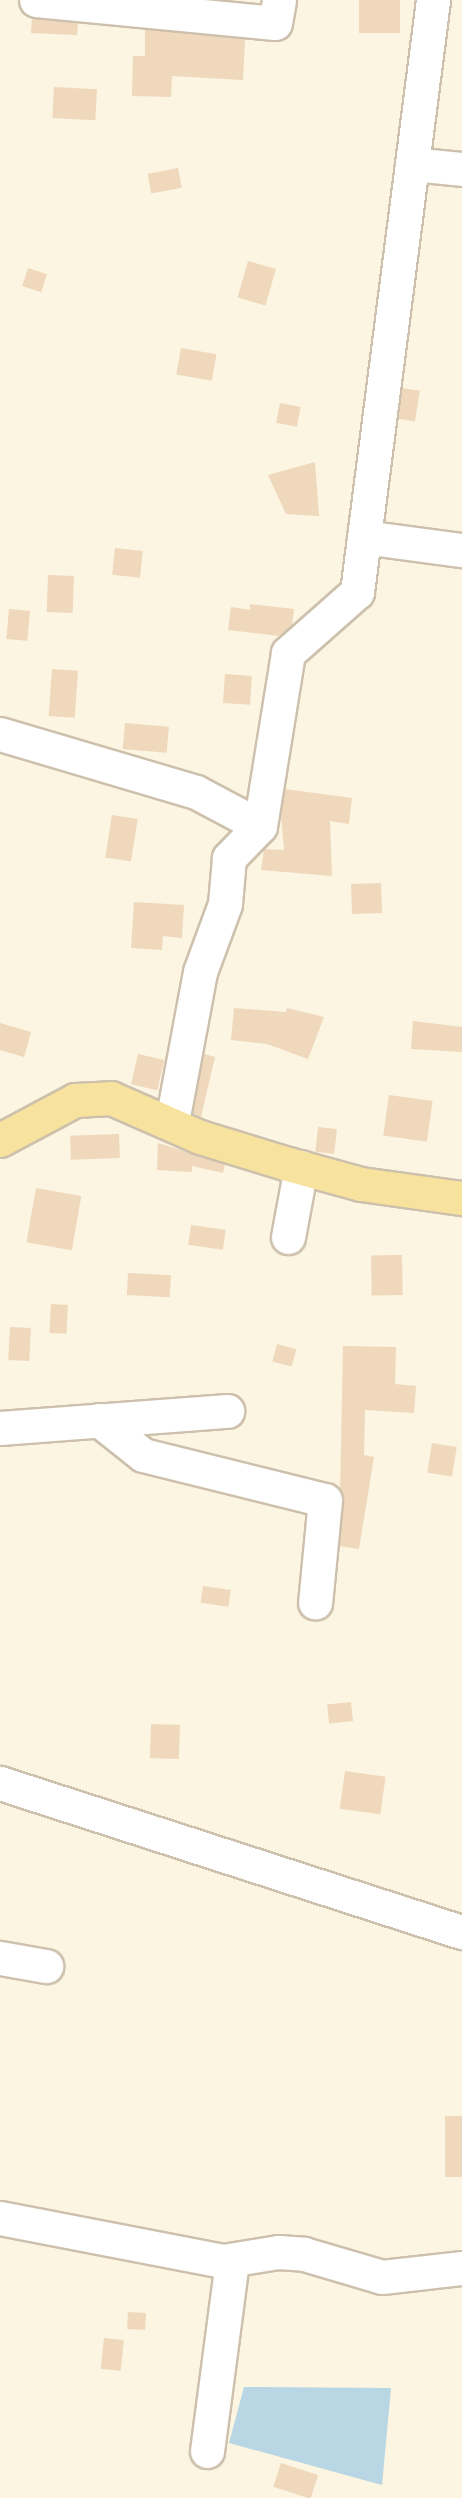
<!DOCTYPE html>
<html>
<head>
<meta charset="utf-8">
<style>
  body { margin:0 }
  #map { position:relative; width:462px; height:2498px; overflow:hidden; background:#fbf5e2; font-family:"Exo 2",sans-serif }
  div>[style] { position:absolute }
  .water>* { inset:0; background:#b8d6e3 }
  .building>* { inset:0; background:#efd8bb; transform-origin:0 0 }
  .roads { filter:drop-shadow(2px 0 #cdc0ac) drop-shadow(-2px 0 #cdc0ac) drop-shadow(0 2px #cdc0ac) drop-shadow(0 -2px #cdc0ac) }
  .minor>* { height:33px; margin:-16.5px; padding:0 16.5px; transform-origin:16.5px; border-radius:16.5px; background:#fff }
  .major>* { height:33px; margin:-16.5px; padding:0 16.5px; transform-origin:16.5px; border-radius:16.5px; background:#f7e39d }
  span { translate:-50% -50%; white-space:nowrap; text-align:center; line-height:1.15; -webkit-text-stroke:4.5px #fef9e8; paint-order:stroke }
</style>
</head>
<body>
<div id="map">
  <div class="water">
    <div style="clip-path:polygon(244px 2387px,391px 2388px,382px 2485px,229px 2443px)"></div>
  </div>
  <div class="building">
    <div style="left:359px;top:0;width:41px;height:33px"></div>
    <div style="clip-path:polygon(32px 18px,78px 23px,77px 35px,31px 33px)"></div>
    <div style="clip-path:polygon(145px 29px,245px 39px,243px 80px,172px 76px,171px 97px,132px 96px,133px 56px,145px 56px)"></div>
    <div style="left:54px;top:87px;width:43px;height:31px;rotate:3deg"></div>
    <div style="left:178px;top:168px;width:20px;height:31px;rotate:79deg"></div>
    <div style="left:248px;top:261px;width:29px;height:38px;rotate:16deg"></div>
    <div style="left:28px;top:268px;width:20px;height:19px;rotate:18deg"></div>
    <div style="left:181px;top:348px;width:36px;height:27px;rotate:10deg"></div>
    <div style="left:402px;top:388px;width:18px;height:31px;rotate:9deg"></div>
    <div style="left:280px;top:403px;width:21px;height:20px;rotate:11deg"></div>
    <div style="clip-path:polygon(315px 462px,319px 516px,286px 514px,268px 475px)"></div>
    <div style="left:115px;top:548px;width:28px;height:27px;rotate:6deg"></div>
    <div style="left:48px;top:575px;width:26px;height:37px;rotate:2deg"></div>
    <div style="clip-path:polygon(250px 604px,294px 609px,292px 625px,279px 636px,228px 630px,231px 607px,250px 610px)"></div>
    <div style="left:9px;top:609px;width:21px;height:30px;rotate:5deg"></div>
    <div style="left:52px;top:669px;width:26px;height:47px;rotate:4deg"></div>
    <div style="left:225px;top:674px;width:27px;height:29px;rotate:4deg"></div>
    <div style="left:125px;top:723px;width:44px;height:26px;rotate:5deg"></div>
    <div style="clip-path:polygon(285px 789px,352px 798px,349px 824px,330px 821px,332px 876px,261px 870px,264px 849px,284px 850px,281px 815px)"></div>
    <div style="left:112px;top:815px;width:26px;height:43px;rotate:9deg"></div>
    <div style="left:381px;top:883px;width:30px;height:30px;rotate:88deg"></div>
    <div style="clip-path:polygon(134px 902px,184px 905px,182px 938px,163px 936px,162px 950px,131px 948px)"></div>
    <div style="clip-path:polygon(234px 1008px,286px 1012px,287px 1008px,324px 1017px,308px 1059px,267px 1044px,231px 1040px)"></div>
    <div style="clip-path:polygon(413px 1021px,462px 1027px,462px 1052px,411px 1049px)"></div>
    <div style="clip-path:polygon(0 1023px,31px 1032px,24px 1057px,0 1050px)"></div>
    <div style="left:138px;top:1054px;width:27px;height:31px;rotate:13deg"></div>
    <div style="clip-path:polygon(204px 1054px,215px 1057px,201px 1117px,193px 1113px)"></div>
    <div style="left:389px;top:1095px;width:44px;height:41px;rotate:8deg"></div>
    <div style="left:318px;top:1127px;width:19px;height:25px;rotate:6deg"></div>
    <div style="left:119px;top:1134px;width:24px;height:49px;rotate:88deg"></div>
    <div style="clip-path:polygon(158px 1143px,225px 1164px,223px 1173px,192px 1166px,192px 1172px,157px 1170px)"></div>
    <div style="left:36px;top:1188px;width:46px;height:55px;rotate:10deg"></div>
    <div style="left:191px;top:1225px;width:35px;height:20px;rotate:8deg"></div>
    <div style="left:402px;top:1255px;width:40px;height:31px;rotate:89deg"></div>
    <div style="left:128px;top:1273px;width:43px;height:22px;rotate:3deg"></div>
    <div style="left:51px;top:1304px;width:17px;height:29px;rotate:3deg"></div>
    <div style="left:10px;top:1327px;width:21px;height:33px;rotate:3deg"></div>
    <div style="left:277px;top:1344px;width:20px;height:18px;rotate:15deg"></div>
    <div style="clip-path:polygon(343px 1346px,396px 1347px,395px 1384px,416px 1386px,414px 1413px,365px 1410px,364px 1455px,374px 1457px,359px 1549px,339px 1546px)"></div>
    <div style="left:432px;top:1443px;width:25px;height:30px;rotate:9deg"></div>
    <div style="left:203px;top:1586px;width:28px;height:17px;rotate:8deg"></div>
    <div style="left:351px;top:1702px;width:19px;height:24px;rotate:84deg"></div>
    <div style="left:151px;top:1724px;width:29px;height:34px;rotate:2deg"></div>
    <div style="left:345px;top:1771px;width:41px;height:38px;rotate:8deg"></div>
    <div style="left:462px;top:2116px;width:61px;height:17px;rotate:90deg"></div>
    <div style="left:128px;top:2312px;width:18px;height:17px;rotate:3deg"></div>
    <div style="left:104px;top:2338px;width:20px;height:31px;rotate:6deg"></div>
    <div style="left:281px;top:2463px;width:39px;height:25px;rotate:18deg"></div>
  </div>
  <div class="roads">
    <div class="minor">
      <div style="left:36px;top:0;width:240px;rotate:5.5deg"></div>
      <div style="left:275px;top:23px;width:23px;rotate:-80deg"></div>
      <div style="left:412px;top:164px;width:50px;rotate:5.7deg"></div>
      <div style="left:364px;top:537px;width:99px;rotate:7.6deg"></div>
      <div style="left:0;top:734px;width:204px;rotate:16.5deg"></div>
      <div style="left:196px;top:792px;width:72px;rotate:28deg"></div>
      <div style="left:260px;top:826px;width:45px;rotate:134.1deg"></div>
      <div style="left:229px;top:858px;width:46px;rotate:95deg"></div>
      <div style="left:225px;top:904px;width:72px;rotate:110.2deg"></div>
      <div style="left:200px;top:972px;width:152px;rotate:100.6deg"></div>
      <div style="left:260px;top:826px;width:175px;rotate:-80.8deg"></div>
      <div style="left:288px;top:653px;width:92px;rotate:-41.5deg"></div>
      <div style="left:357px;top:592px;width:597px;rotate:-82.68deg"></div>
      <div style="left:288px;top:1237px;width:71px;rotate:-79.5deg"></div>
      <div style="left:99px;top:1420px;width:56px;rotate:38.5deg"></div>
      <div style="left:143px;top:1455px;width:187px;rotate:13.9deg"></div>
      <div style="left:325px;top:1500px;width:103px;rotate:95.5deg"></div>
      <div style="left:0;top:1428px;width:228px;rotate:-4.3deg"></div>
      <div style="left:0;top:1783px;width:485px;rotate:17.9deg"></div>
      <div style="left:0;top:1958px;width:47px;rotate:9.9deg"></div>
      <div style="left:0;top:2218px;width:227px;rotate:10.9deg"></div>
      <div style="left:223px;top:2261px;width:56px;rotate:-9.3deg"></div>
      <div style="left:278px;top:2252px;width:26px;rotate:4deg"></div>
      <div style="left:304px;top:2254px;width:81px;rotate:16.4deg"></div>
      <div style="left:382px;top:2277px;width:81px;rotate:-6.4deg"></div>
      <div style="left:207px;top:2451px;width:192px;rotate:-82.5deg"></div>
    </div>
    <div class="major">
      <div style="left:0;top:1140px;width:85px;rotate:-28.1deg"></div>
      <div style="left:75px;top:1100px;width:36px;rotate:-3deg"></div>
      <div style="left:111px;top:1098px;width:97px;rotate:23.7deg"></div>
      <div style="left:200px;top:1137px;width:92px;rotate:17.1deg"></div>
      <div style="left:288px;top:1164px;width:76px;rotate:15.3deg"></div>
      <div style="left:361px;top:1184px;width:102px;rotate:7.9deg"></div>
    </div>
  </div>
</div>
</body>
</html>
